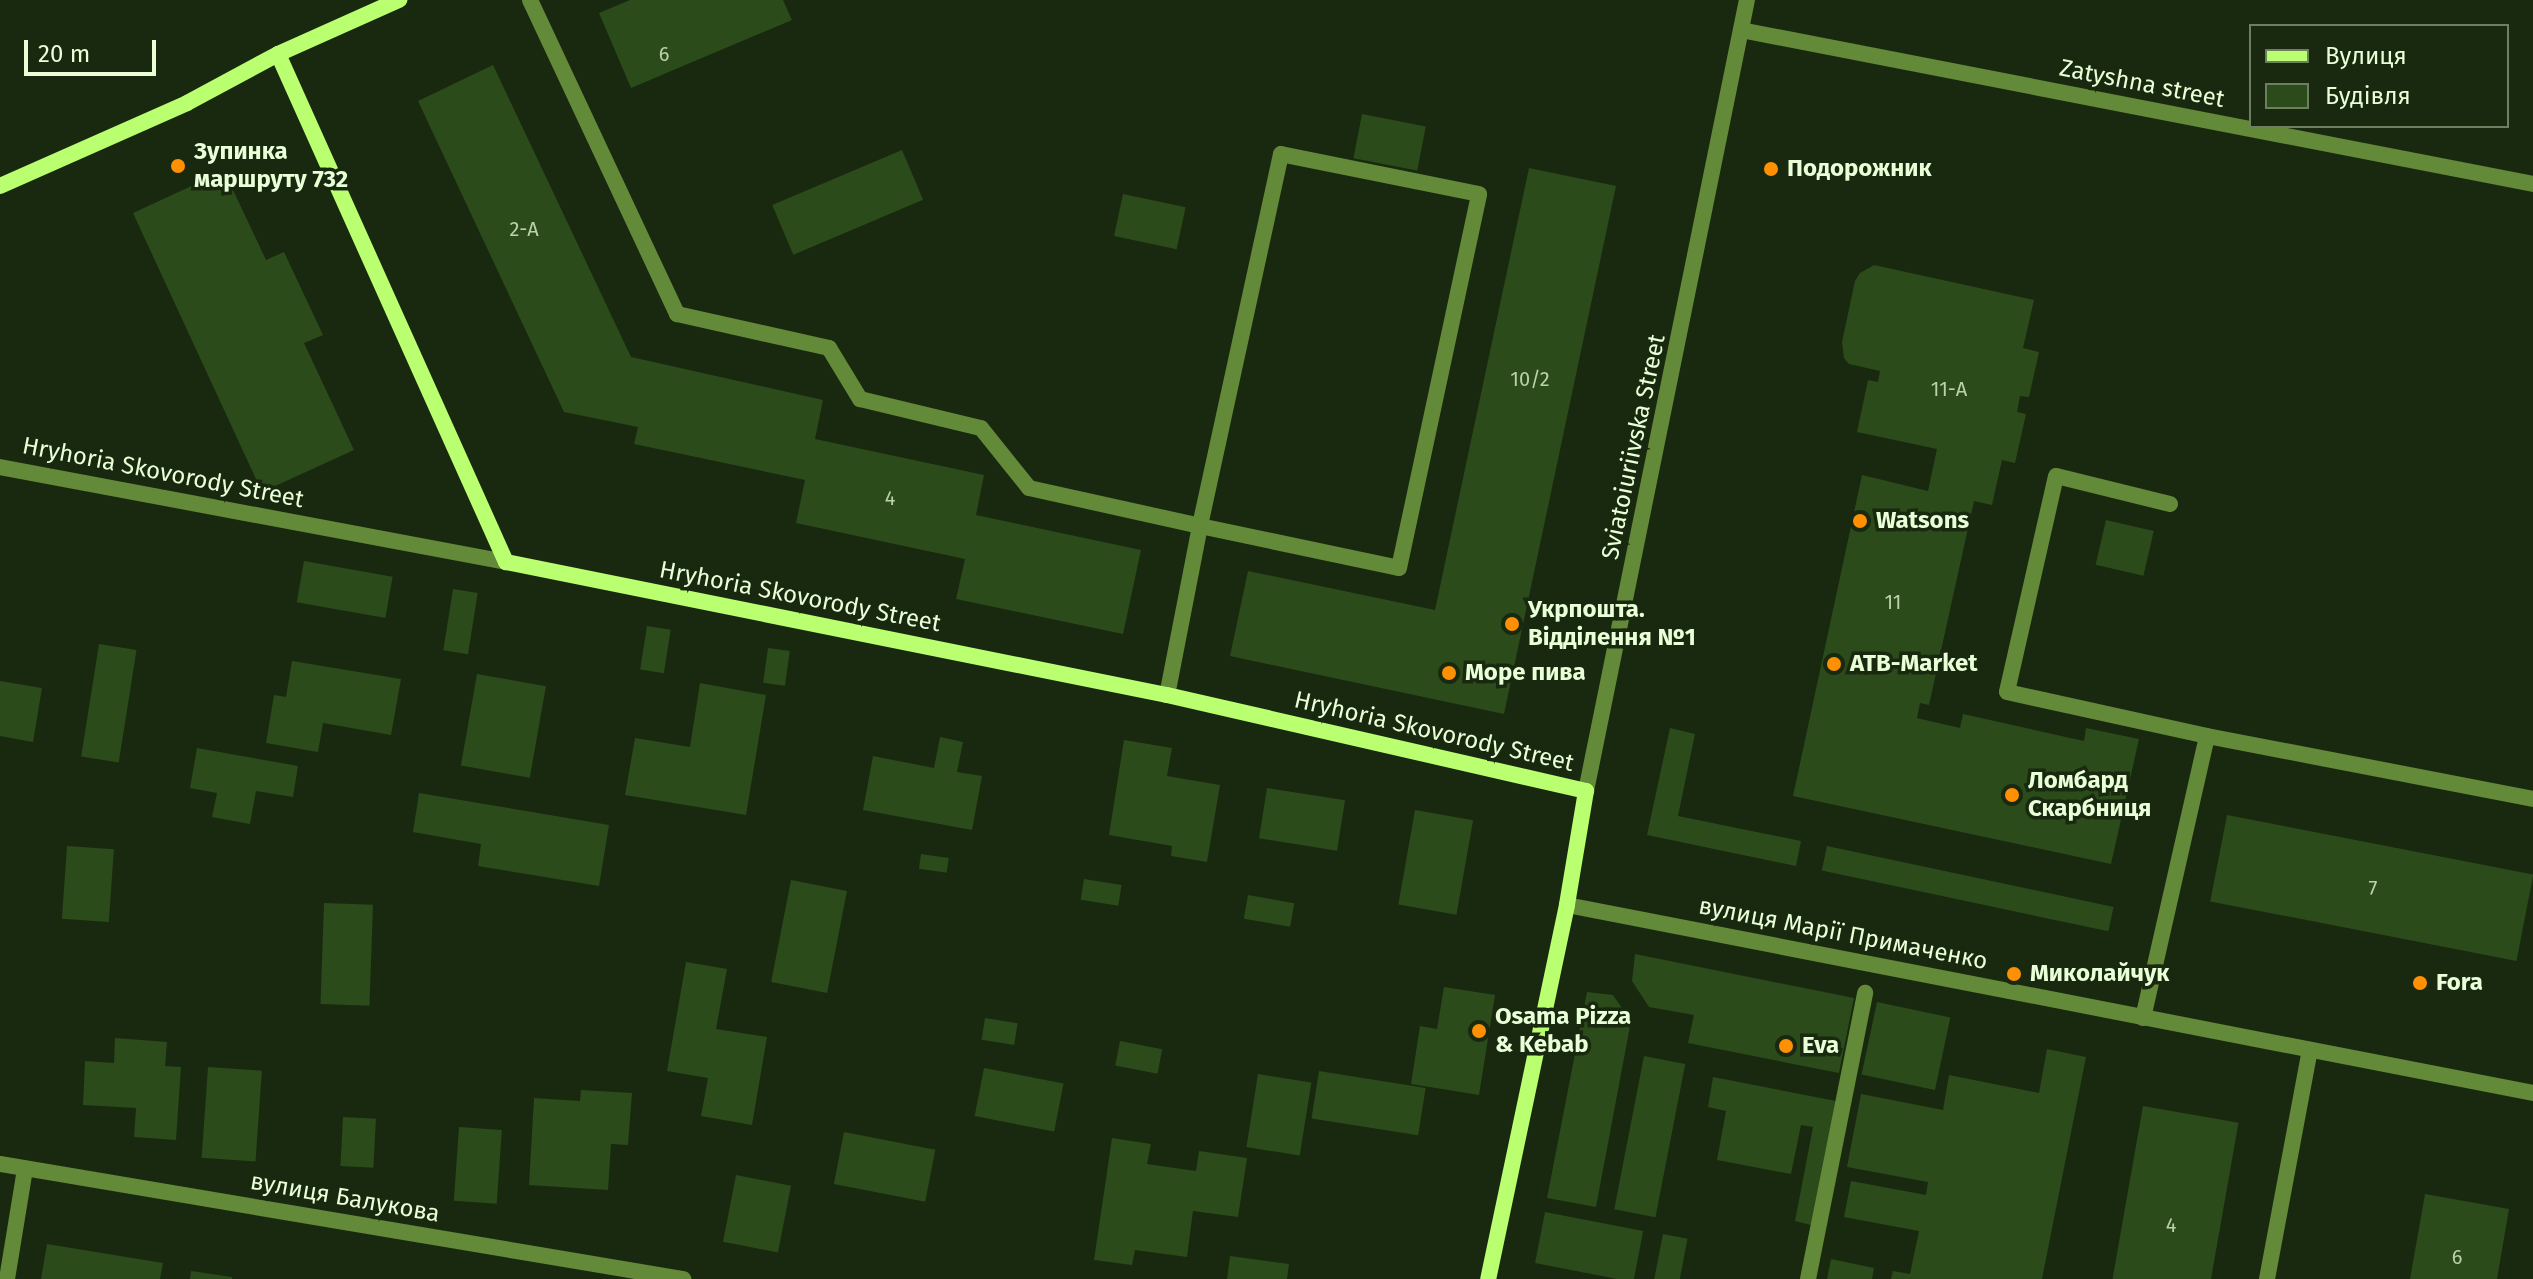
<!DOCTYPE html>
<html>
<head>
<meta charset="utf-8">
<style>
  body { margin:0 }
  #map { position:relative; width:2533px; height:1279px; overflow:hidden; background:#19290f; font-family:"Fira Sans",sans-serif }
  div>[style] { position:absolute }
  .building>* { inset:0; background:#2b4b1b; transform-origin:0 0 }
  .lane>* { height:16px; margin:-8px; padding:0 8px; transform-origin:8px; border-radius:8px; background:#628a39 }
  .street>* { height:16px; margin:-8px; padding:0 8px; transform-origin:8px; border-radius:8px; background:#628a39 }
  .secondary>* { height:16px; margin:-8px; padding:0 8px; transform-origin:8px; border-radius:8px; background:#b9ff6f }
  .dots>* { width:22px; height:22px; translate:-50% -50%; box-sizing:border-box; border:4px solid #19290f; border-radius:50% }
  span { translate:-50% -50%; white-space:nowrap; text-align:center; line-height:1.15; -webkit-text-stroke:7px #19290f; paint-order:stroke }
  .number-label { font-size:20px; color:#b9d2a9 }
  .number-label span { -webkit-text-stroke-width:0 }
  .street-label { font-size:24px; color:#e8ffd8 }
  .poi-label { font-size:24px; color:#e8ffd8; font-weight:700 }
  .left { translate:0 -50%; text-align:left }
  .legend { position:absolute; left:2249px; top:24px; width:260px; height:104px; box-sizing:border-box; background:#19290f; border:2px solid #6c7f5f; margin:0; padding:10px 14px; list-style:none; font-size:24px; color:#e8ffd8 }
  .legend li { display:flex; align-items:center; gap:16px; height:40px }
  .legend b { width:40px; border:2px solid #6c7f5f }
  .scale { position:absolute; left:24px; top:40px; width:132px; height:36px; box-sizing:border-box; border:4px solid #e8ffd8; border-top:0; padding-left:10px; font-size:24px; line-height:28px; white-space:nowrap; color:#e8ffd8; -webkit-text-stroke:6px #19290f; paint-order:stroke }
</style>
</head>
<body>
<div id="map">
  <div class="building">
    <div style="clip-path:polygon(630px 0,783px 0,792px 20px,631px 88px,599px 13px)"></div>
    <div style="clip-path:polygon(493px 65px,631px 357px,823px 400px,815px 439px,984px 475px,976px 515px,1141px 550px,1123px 634px,956px 599px,965px 559px,796px 523px,805px 480px,634px 444px,638px 427px,564px 412px,418px 101px)"></div>
    <div style="left:1362px;top:114px;width:65px;height:45px;rotate:11deg"></div>
    <div style="left:902px;top:150px;width:54px;height:141px;rotate:67deg"></div>
    <div style="clip-path:polygon(1529px 168px,1616px 186px,1504px 714px,1230px 656px,1248px 571px,1435px 610px)"></div>
    <div style="clip-path:polygon(224px 171px,266px 260px,284px 252px,323px 335px,304px 343px,354px 450px,262px 492px,133px 213px)"></div>
    <div style="left:1123px;top:194px;width:64px;height:43px;rotate:12deg"></div>
    <div style="clip-path:polygon(1874px 265px,2034px 300px,2023px 348px,2039px 352px,2029px 397px,2020px 396px,2017px 412px,2026px 414px,2015px 463px,2002px 460px,1992px 505px,1974px 501px,1929px 705px,1920px 703px,1917px 718px,1960px 728px,1963px 714px,2084px 741px,2086px 728px,2139px 739px,2111px 864px,1793px 796px,1862px 475px,1928px 491px,1937px 449px,1857px 432px,1868px 380px,1878px 382px,1880px 371px,1849px 364px,1844px 358px,1842px 342px,1855px 281px,1860px 273px)"></div>
    <div style="left:2106px;top:520px;width:49px;height:46px;rotate:13deg"></div>
    <div style="left:304px;top:561px;width:90px;height:42px;rotate:10deg"></div>
    <div style="left:453px;top:589px;width:25px;height:62px;rotate:9deg"></div>
    <div style="left:647px;top:626px;width:24px;height:44px;rotate:9deg"></div>
    <div style="left:99px;top:644px;width:38px;height:114px;rotate:9deg"></div>
    <div style="left:768px;top:648px;width:22px;height:35px;rotate:8deg"></div>
    <div style="clip-path:polygon(292px 661px,401px 679px,391px 735px,323px 723px,318px 752px,266px 743px,274px 695px,286px 697px)"></div>
    <div style="left:477px;top:674px;width:70px;height:93px;rotate:10deg"></div>
    <div style="clip-path:polygon(0 681px,42px 688px,33px 742px,0 736px)"></div>
    <div style="clip-path:polygon(700px 683px,766px 695px,746px 815px,625px 795px,635px 738px,690px 747px)"></div>
    <div style="clip-path:polygon(1670px 728px,1695px 734px,1678px 816px,1801px 841px,1796px 866px,1647px 835px)"></div>
    <div style="clip-path:polygon(940px 737px,963px 742px,957px 772px,982px 776px,972px 830px,863px 810px,873px 756px,934px 768px)"></div>
    <div style="clip-path:polygon(1124px 740px,1172px 748px,1167px 776px,1220px 785px,1207px 862px,1171px 856px,1172px 846px,1109px 835px)"></div>
    <div style="clip-path:polygon(197px 748px,298px 766px,293px 797px,256px 791px,250px 824px,212px 817px,217px 793px,190px 788px)"></div>
    <div style="left:1267px;top:788px;width:79px;height:51px;rotate:9deg"></div>
    <div style="clip-path:polygon(419px 793px,609px 825px,599px 886px,478px 866px,481px 844px,413px 832px)"></div>
    <div style="left:1415px;top:810px;width:59px;height:96px;rotate:10deg"></div>
    <div style="left:2227px;top:815px;width:312px;height:88px;rotate:11deg"></div>
    <div style="left:67px;top:846px;width:47px;height:73px;rotate:4deg"></div>
    <div style="left:1827px;top:846px;width:293px;height:25px;rotate:12deg"></div>
    <div style="left:921px;top:854px;width:28px;height:15px;rotate:8deg"></div>
    <div style="left:1084px;top:879px;width:38px;height:21px;rotate:9deg"></div>
    <div style="left:791px;top:880px;width:57px;height:104px;rotate:11deg"></div>
    <div style="left:1248px;top:895px;width:47px;height:24px;rotate:10deg"></div>
    <div style="left:324px;top:903px;width:49px;height:101px;rotate:2deg"></div>
    <div style="clip-path:polygon(1635px 954px,1854px 998px,1839px 1073px,1688px 1043px,1694px 1015px,1649px 1007px,1632px 981px)"></div>
    <div style="clip-path:polygon(686px 962px,727px 969px,716px 1029px,767px 1037px,752px 1125px,701px 1116px,708px 1078px,667px 1071px)"></div>
    <div style="clip-path:polygon(1444px 987px,1495px 995px,1479px 1095px,1411px 1084px,1420px 1026px,1437px 1029px)"></div>
    <div style="clip-path:polygon(1587px 992px,1613px 995px,1631px 1021px,1596px 1207px,1547px 1198px)"></div>
    <div style="left:1877px;top:1002px;width:75px;height:74px;rotate:12deg"></div>
    <div style="left:985px;top:1018px;width:33px;height:22px;rotate:9deg"></div>
    <div style="clip-path:polygon(115px 1038px,167px 1042px,165px 1066px,181px 1067px,176px 1140px,134px 1137px,136px 1108px,83px 1105px,85px 1061px,114px 1063px)"></div>
    <div style="left:1120px;top:1041px;width:43px;height:25px;rotate:11deg"></div>
    <div style="clip-path:polygon(2047px 1049px,2086px 1057px,2042px 1279px,1891px 1279px,1893px 1271px,1910px 1274px,1919px 1231px,1844px 1217px,1851px 1181px,1926px 1195px,1928px 1182px,1847px 1167px,1861px 1094px,1943px 1110px,1949px 1075px,2039px 1093px)"></div>
    <div style="left:1644px;top:1056px;width:42px;height:156px;rotate:11deg"></div>
    <div style="left:208px;top:1067px;width:54px;height:91px;rotate:4deg"></div>
    <div style="left:984px;top:1068px;width:81px;height:49px;rotate:11deg"></div>
    <div style="left:1319px;top:1071px;width:108px;height:48px;rotate:9deg"></div>
    <div style="left:1258px;top:1074px;width:54px;height:74px;rotate:9deg"></div>
    <div style="clip-path:polygon(1713px 1077px,1836px 1101px,1811px 1225px,1795px 1221px,1813px 1127px,1801px 1125px,1791px 1174px,1717px 1160px,1726px 1111px,1708px 1107px)"></div>
    <div style="clip-path:polygon(581px 1090px,632px 1093px,628px 1145px,611px 1144px,608px 1190px,529px 1185px,534px 1098px,580px 1101px)"></div>
    <div style="left:2143px;top:1106px;width:97px;height:176px;rotate:10deg"></div>
    <div style="left:343px;top:1117px;width:33px;height:49px;rotate:3deg"></div>
    <div style="left:459px;top:1127px;width:43px;height:74px;rotate:4deg"></div>
    <div style="left:844px;top:1132px;width:93px;height:53px;rotate:11deg"></div>
    <div style="clip-path:polygon(1112px 1138px,1151px 1144px,1147px 1164px,1196px 1171px,1199px 1151px,1247px 1158px,1238px 1217px,1193px 1211px,1187px 1257px,1135px 1250px,1132px 1265px,1094px 1260px)"></div>
    <div style="left:736px;top:1175px;width:56px;height:68px;rotate:11deg"></div>
    <div style="clip-path:polygon(2425px 1194px,2509px 1209px,2497px 1279px,2410px 1279px)"></div>
    <div style="left:1545px;top:1212px;width:100px;height:52px;rotate:11deg"></div>
    <div style="left:1663px;top:1234px;width:25px;height:46px;rotate:11deg"></div>
    <div style="clip-path:polygon(47px 1244px,163px 1263px,160px 1279px,41px 1279px)"></div>
    <div style="clip-path:polygon(1230px 1256px,1289px 1264px,1287px 1279px,1227px 1279px)"></div>
    <div style="clip-path:polygon(1831px 1259px,1874px 1268px,1872px 1279px,1827px 1279px)"></div>
    <div style="clip-path:polygon(191px 1271px,232px 1277px,232px 1279px,190px 1279px)"></div>
  </div>
  <div class="lane">
    <div style="left:530px;top:0;width:347px;rotate:64.9deg"></div>
    <div style="left:677px;top:314px;width:156px;rotate:12.6deg"></div>
    <div style="left:829px;top:348px;width:60px;rotate:58.7deg"></div>
    <div style="left:860px;top:399px;width:124px;rotate:13.5deg"></div>
    <div style="left:981px;top:428px;width:77px;rotate:51.3deg"></div>
    <div style="left:1029px;top:488px;width:175px;rotate:12.5deg"></div>
    <div style="left:1200px;top:526px;width:203px;rotate:11.9deg"></div>
    <div style="left:1399px;top:568px;width:382px;rotate:-77.9deg"></div>
    <div style="left:1479px;top:194px;width:202px;rotate:-168.6deg"></div>
    <div style="left:1281px;top:154px;width:381px;rotate:102.3deg"></div>
    <div style="left:1200px;top:526px;width:172px;rotate:101deg"></div>
    <div style="left:2170px;top:504px;width:117px;rotate:-166.2deg"></div>
    <div style="left:2056px;top:476px;width:221px;rotate:102.8deg"></div>
    <div style="left:2007px;top:692px;width:205px;rotate:12.4deg"></div>
    <div style="left:2143px;top:1018px;width:289px;rotate:-77.2deg"></div>
    <div style="left:2207px;top:736px;width:332px;rotate:10.9deg"></div>
    <div style="left:7px;top:1279px;width:111px;rotate:-80.7deg"></div>
    <div style="left:1808px;top:1279px;width:292px;rotate:-78.7deg"></div>
    <div style="left:2267px;top:1279px;width:233px;rotate:-79.4deg"></div>
  </div>
  <div class="street">
    <div style="left:1741px;top:30px;width:807px;rotate:11deg"></div>
    <div style="left:0;top:467px;width:515px;rotate:10.63deg"></div>
    <div style="left:1586px;top:791px;width:807px;rotate:-78.5deg"></div>
    <div style="left:1567px;top:905px;width:984px;rotate:11.01deg"></div>
    <div style="left:0;top:1164px;width:693px;rotate:9.56deg"></div>
  </div>
  <div class="secondary">
    <div style="left:278px;top:54px;width:557px;rotate:65.83deg"></div>
    <div style="left:506px;top:562px;width:674px;rotate:11.38deg"></div>
    <div style="left:1167px;top:695px;width:430px;rotate:12.9deg"></div>
    <div style="left:1586px;top:791px;width:116px;rotate:99.5deg"></div>
    <div style="left:1567px;top:905px;width:382px;rotate:101.9deg"></div>
    <div style="left:0;top:186px;width:205px;rotate:-23.9deg"></div>
    <div style="left:187px;top:103px;width:103px;rotate:-28.3deg"></div>
    <div style="left:278px;top:54px;width:133px;rotate:-24.1deg"></div>
  </div>
  <div class="dots">
    <div style="left:178px;top:166px;background:#ff9004"></div>
    <div style="left:1771px;top:169px;background:#ff9004"></div>
    <div style="left:1860px;top:521px;background:#ff9004"></div>
    <div style="left:1512px;top:624px;background:#ff9004"></div>
    <div style="left:1834px;top:664px;background:#ff9004"></div>
    <div style="left:1449px;top:673px;background:#ff9004"></div>
    <div style="left:2012px;top:795px;background:#ff9004"></div>
    <div style="left:2014px;top:974px;background:#ff9004"></div>
    <div style="left:2420px;top:983px;background:#ff9004"></div>
    <div style="left:1479px;top:1031px;background:#ff9004"></div>
    <div style="left:1786px;top:1046px;background:#ff9004"></div>
  </div>
  <div class="number-label">
    <span style="left:664px;top:54px">6</span>
    <span style="left:524px;top:229px">2-А</span>
    <span style="left:1530px;top:379px">10/2</span>
    <span style="left:1949px;top:389px">11-А</span>
    <span style="left:890px;top:498px">4</span>
    <span style="left:1893px;top:602px">11</span>
    <span style="left:2373px;top:888px">7</span>
    <span style="left:2171px;top:1225px">4</span>
    <span style="left:2457px;top:1257px">6</span>
  </div>
  <div class="street-label">
    <span style="left:2142px;top:84px;rotate:11deg">Zatyshna street</span>
    <span style="left:1634px;top:447px;rotate:-78deg">Sviatoiuriivska Street</span>
    <span style="left:163px;top:473px;rotate:11deg">Hryhoria Skovorody Street</span>
    <span style="left:800px;top:597px;rotate:11deg">Hryhoria Skovorody Street</span>
    <span style="left:1434px;top:732px;rotate:13deg">Hryhoria Skovorody Street</span>
    <span style="left:1843px;top:934px;rotate:11deg">вулиця Марії Примаченко</span>
    <span style="left:345px;top:1198px;rotate:10deg">вулиця Балукова</span>
  </div>
  <div class="poi-label">
    <span class="left" style="left:194px;top:166px">Зупинка<br>маршруту 732</span>
    <span class="left" style="left:1787px;top:169px">Подорожник</span>
    <span class="left" style="left:1876px;top:521px">Watsons</span>
    <span class="left" style="left:1528px;top:624px">Укрпошта.<br>Відділення №1</span>
    <span class="left" style="left:1850px;top:664px">ATB-Market</span>
    <span class="left" style="left:1465px;top:673px">Море пива</span>
    <span class="left" style="left:2028px;top:795px">Ломбард<br>Скарбниця</span>
    <span class="left" style="left:2030px;top:974px">Миколайчук</span>
    <span class="left" style="left:2436px;top:983px">Fora</span>
    <span class="left" style="left:1495px;top:1031px">Osama Pizza<br>&amp; Kebab</span>
    <span class="left" style="left:1802px;top:1046px">Eva</span>
  </div>
  <ul class="legend">
  <li><b style="height:10px;background:#b9ff6f"></b>Вулиця</li>
  <li><b style="height:22px;background:#2b4b1b"></b>Будівля</li>
  </ul>
  <div class="scale">20 m</div>
</div>
</body>
</html>
